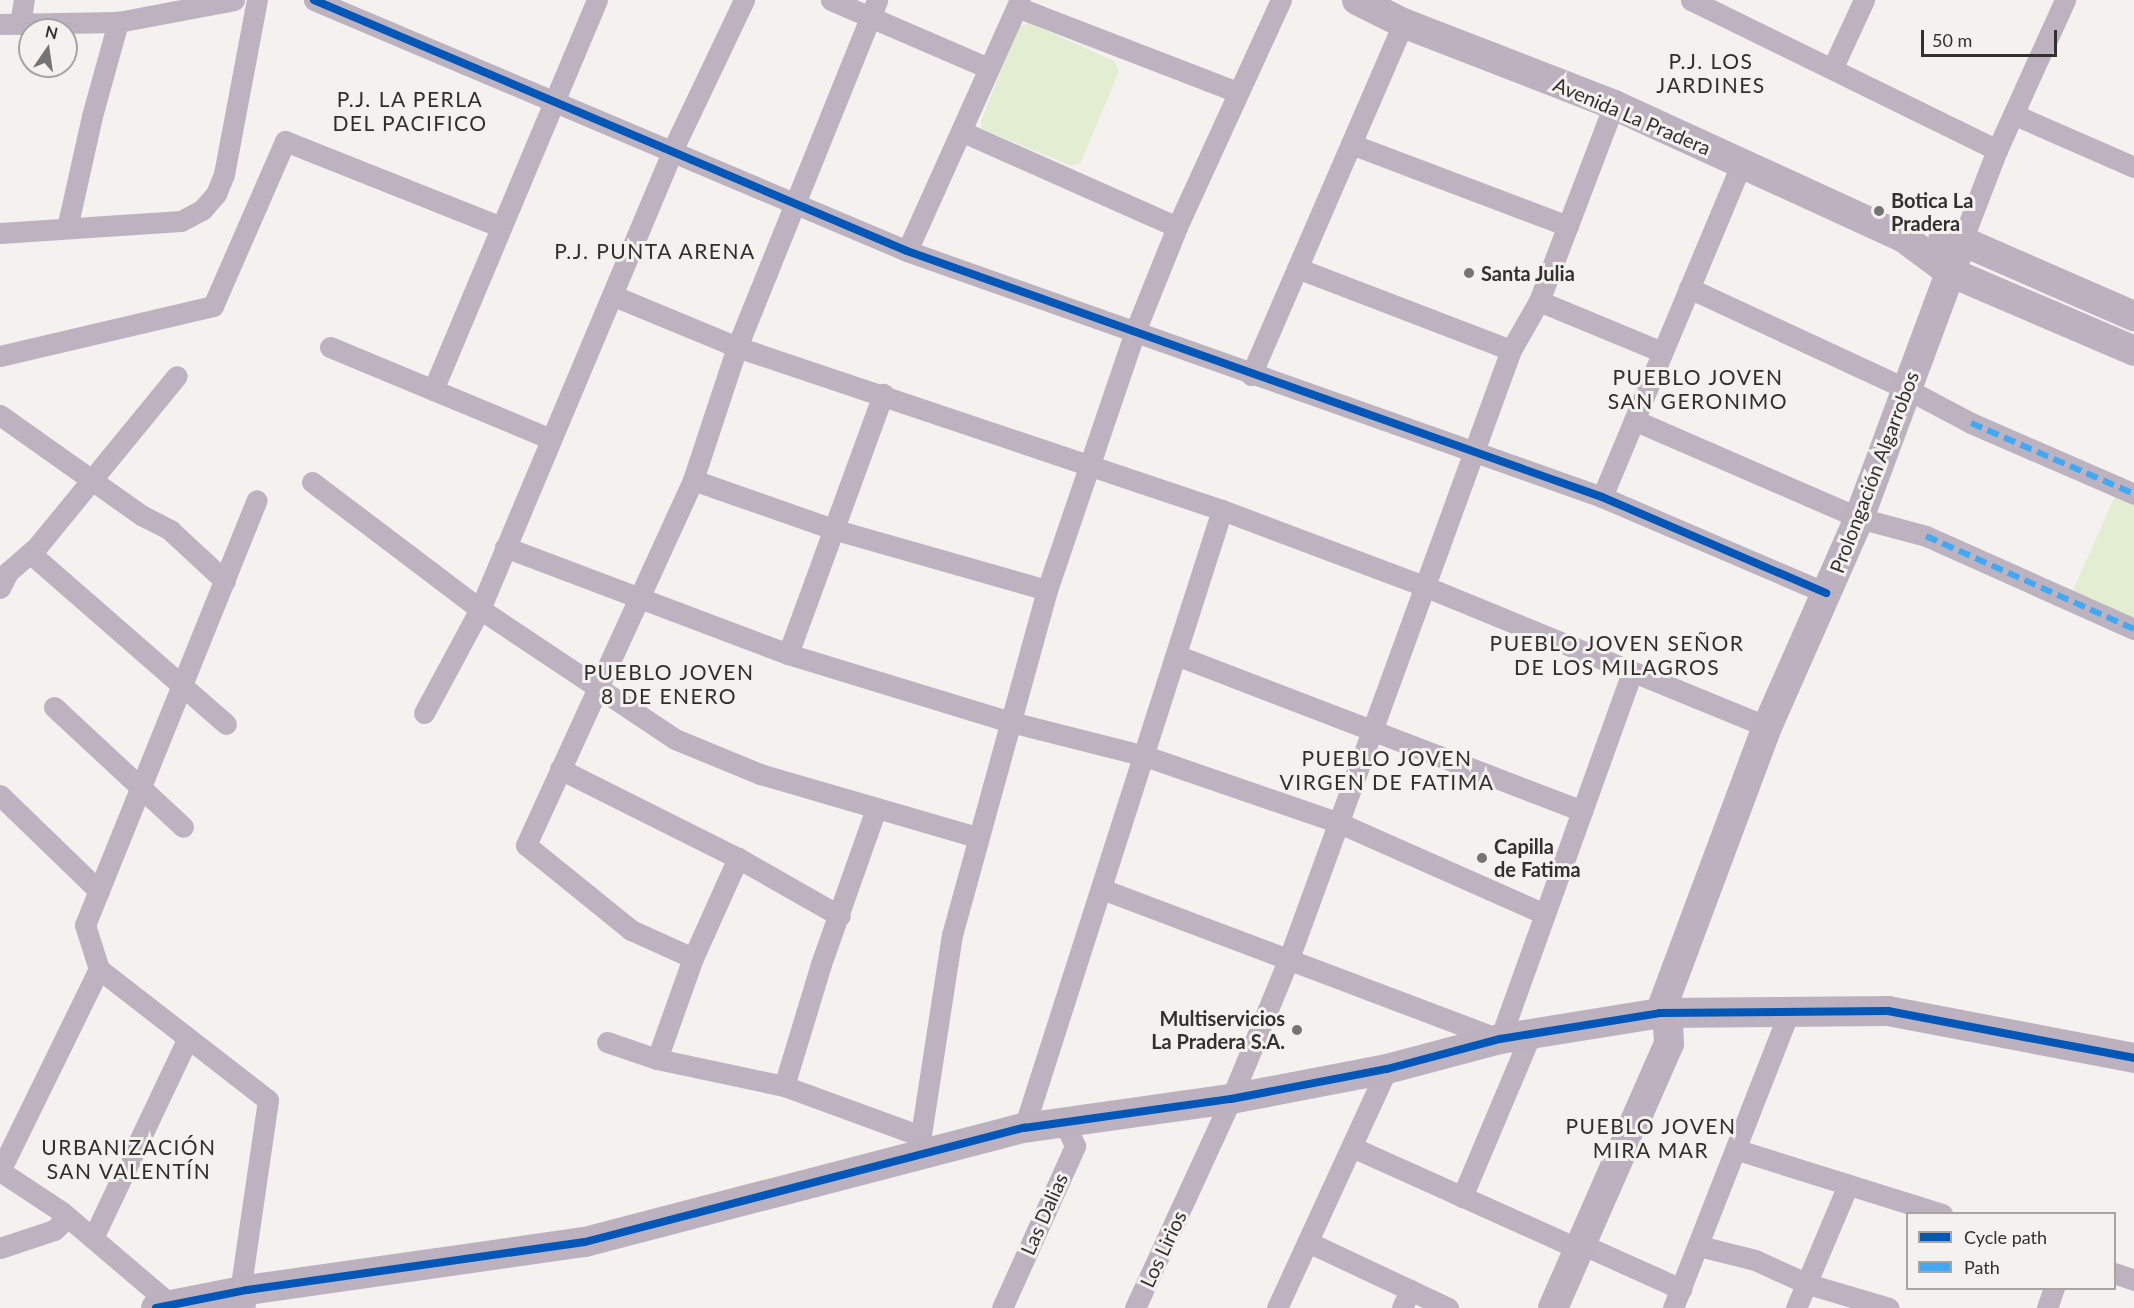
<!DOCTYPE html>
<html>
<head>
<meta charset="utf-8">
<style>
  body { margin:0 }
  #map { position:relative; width:2134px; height:1308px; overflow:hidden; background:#f4f1ef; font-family:Lato,sans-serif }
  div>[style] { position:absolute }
  .green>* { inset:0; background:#e2edd1 }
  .street>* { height:21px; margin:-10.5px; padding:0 10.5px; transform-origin:10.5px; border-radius:10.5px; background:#bdb3c0 }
  .secondary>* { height:30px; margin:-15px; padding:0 15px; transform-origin:15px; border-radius:15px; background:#bcb1bf }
  .quiet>* { height:6px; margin-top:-3px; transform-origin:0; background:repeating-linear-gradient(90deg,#3fa9f5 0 12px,transparent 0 18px) }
  .cycleway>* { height:8px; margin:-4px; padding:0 4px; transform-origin:4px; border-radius:4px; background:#0057b8 }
  .dots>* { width:16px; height:16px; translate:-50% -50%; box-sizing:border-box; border:3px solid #f5f1ee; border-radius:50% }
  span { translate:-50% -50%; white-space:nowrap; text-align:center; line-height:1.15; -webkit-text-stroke:6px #f5f1ee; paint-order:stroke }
  .street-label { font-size:20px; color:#323130 }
  .poi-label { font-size:20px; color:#323130; font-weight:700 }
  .left { translate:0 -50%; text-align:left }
  .right { translate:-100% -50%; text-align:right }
  .neighbourhood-label { font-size:21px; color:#312e2c; letter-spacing:1.5px }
  .legend { position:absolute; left:1906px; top:1212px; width:210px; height:78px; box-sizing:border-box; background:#f5f1ee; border:2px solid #a7a4a2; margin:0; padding:8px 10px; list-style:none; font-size:18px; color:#323130 }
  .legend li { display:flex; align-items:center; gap:12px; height:30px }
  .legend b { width:30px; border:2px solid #a7a4a2 }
  .north { position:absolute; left:18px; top:18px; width:60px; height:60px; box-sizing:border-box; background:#f5f1ee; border:2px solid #a7a4a2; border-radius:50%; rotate:13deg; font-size:16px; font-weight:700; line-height:24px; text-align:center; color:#323130 }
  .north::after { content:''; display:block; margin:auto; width:21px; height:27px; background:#767473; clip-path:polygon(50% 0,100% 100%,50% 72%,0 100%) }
  .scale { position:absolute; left:1921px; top:30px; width:136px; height:27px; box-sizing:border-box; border:3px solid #323130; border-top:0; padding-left:8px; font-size:18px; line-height:21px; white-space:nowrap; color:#323130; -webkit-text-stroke:4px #f5f1ee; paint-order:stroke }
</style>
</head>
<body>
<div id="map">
  <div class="green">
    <div style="clip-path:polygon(1029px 23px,1114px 61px,1119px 71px,1081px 162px,1072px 166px,982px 129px,981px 121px,1019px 26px)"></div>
    <div style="clip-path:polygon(2116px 494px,2134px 502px,2134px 623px,2071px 595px)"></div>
  </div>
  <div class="street">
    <div style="left:314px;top:0;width:644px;rotate:22.94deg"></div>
    <div style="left:907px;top:251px;width:737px;rotate:19.49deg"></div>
    <div style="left:1602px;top:497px;width:244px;rotate:23.2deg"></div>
    <div style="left:831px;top:0;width:171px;rotate:23.4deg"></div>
    <div style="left:1691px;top:0;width:341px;rotate:26.1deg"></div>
    <div style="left:1017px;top:7px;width:236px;rotate:21.1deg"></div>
    <div style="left:0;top:24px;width:118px;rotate:-1deg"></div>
    <div style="left:118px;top:22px;width:118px;rotate:-10.7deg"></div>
    <div style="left:20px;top:24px;width:24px;rotate:-81deg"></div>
    <div style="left:1833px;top:67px;width:74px;rotate:-65.2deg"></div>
    <div style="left:2015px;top:115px;width:130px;rotate:23.6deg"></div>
    <div style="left:963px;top:132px;width:234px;rotate:23.9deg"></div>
    <div style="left:1351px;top:144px;width:232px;rotate:20.7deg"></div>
    <div style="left:67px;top:228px;width:115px;rotate:-77.4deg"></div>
    <div style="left:92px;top:116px;width:98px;rotate:-74.5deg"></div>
    <div style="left:0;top:233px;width:181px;rotate:-3.8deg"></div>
    <div style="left:181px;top:221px;width:24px;rotate:-28deg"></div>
    <div style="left:202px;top:210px;width:21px;rotate:-49deg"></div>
    <div style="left:216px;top:194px;width:22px;rotate:-68deg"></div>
    <div style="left:224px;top:174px;width:177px;rotate:-79.3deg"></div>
    <div style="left:1962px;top:241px;width:97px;rotate:-69deg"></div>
    <div style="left:1997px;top:150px;width:165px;rotate:-65.6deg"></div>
    <div style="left:907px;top:251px;width:275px;rotate:-65.8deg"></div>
    <div style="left:1297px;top:268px;width:229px;rotate:21deg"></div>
    <div style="left:1689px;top:288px;width:240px;rotate:24.9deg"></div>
    <div style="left:1907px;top:389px;width:72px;rotate:28deg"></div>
    <div style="left:1971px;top:423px;width:178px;rotate:23.5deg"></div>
    <div style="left:614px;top:296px;width:133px;rotate:22.5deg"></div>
    <div style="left:737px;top:347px;width:512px;rotate:18.58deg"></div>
    <div style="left:1222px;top:510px;width:216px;rotate:20.6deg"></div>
    <div style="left:1424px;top:586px;width:371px;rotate:22.3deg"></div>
    <div style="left:1539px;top:301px;width:133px;rotate:22.5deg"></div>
    <div style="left:330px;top:347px;width:237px;rotate:22.6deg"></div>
    <div style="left:0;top:356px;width:219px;rotate:-13.2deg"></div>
    <div style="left:213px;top:306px;width:180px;rotate:-66.4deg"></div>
    <div style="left:285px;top:141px;width:232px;rotate:21.7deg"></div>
    <div style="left:1251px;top:375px;width:383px;rotate:-66.6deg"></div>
    <div style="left:433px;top:390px;width:423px;rotate:-67.2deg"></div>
    <div style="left:0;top:415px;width:173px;rotate:35.3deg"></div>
    <div style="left:141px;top:515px;width:33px;rotate:27deg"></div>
    <div style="left:170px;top:530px;width:75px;rotate:42.8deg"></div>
    <div style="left:1634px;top:420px;width:245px;rotate:23.5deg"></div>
    <div style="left:1859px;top:518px;width:69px;rotate:15deg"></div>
    <div style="left:1926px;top:536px;width:228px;rotate:24.1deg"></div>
    <div style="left:693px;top:480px;width:151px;rotate:19.3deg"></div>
    <div style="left:836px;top:530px;width:219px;rotate:15.9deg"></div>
    <div style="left:312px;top:482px;width:211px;rotate:37.1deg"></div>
    <div style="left:480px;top:609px;width:234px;rotate:33.7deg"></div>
    <div style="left:675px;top:739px;width:92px;rotate:22.4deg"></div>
    <div style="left:760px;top:774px;width:226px;rotate:16.2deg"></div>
    <div style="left:1602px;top:497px;width:361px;rotate:-67.3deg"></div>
    <div style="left:505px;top:547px;width:303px;rotate:20.7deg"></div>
    <div style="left:788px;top:654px;width:233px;rotate:17deg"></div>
    <div style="left:1011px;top:722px;width:138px;rotate:14.2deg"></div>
    <div style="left:1145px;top:756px;width:203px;rotate:19deg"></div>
    <div style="left:1337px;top:822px;width:227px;rotate:23.9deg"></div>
    <div style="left:30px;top:553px;width:260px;rotate:41.1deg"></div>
    <div style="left:0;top:588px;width:18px;rotate:-63deg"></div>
    <div style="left:8px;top:572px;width:37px;rotate:-41deg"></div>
    <div style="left:36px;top:548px;width:222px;rotate:-50.7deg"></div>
    <div style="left:788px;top:654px;width:277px;rotate:-69.9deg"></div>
    <div style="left:1176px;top:655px;width:435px;rotate:21deg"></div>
    <div style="left:54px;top:707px;width:176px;rotate:42.9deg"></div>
    <div style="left:424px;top:713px;width:118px;rotate:-61.7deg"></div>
    <div style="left:480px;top:609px;width:499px;rotate:-67.2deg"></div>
    <div style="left:673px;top:149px;width:165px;rotate:-64.5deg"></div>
    <div style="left:560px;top:769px;width:199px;rotate:26.6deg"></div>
    <div style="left:738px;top:858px;width:117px;rotate:29.6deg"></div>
    <div style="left:0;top:795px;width:138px;rotate:44.1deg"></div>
    <div style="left:1102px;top:889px;width:425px;rotate:20.7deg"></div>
    <div style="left:1500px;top:1039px;width:389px;rotate:-70.2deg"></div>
    <div style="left:693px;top:958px;width:68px;rotate:-155.7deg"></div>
    <div style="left:631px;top:930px;width:135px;rotate:-141deg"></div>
    <div style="left:526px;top:845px;width:401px;rotate:-65.4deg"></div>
    <div style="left:693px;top:480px;width:140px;rotate:-71.7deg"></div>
    <div style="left:737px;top:347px;width:374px;rotate:-68deg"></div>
    <div style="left:99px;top:969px;width:214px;rotate:37.8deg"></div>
    <div style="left:268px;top:1100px;width:181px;rotate:98.3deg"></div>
    <div style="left:242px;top:1279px;width:12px;rotate:66deg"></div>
    <div style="left:247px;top:1290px;width:18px;rotate:99deg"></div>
    <div style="left:607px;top:1042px;width:53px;rotate:18.8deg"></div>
    <div style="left:657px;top:1059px;width:130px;rotate:12deg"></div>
    <div style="left:784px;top:1086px;width:146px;rotate:20.1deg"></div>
    <div style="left:657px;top:1059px;width:107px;rotate:-70.4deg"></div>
    <div style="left:693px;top:958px;width:110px;rotate:-65.8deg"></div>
    <div style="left:784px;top:1086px;width:127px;rotate:-73.1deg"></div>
    <div style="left:821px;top:964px;width:164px;rotate:-70.5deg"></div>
    <div style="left:1024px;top:1128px;width:649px;rotate:-72.24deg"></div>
    <div style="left:1352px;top:1147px;width:249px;rotate:24.2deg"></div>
    <div style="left:1738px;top:1150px;width:214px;rotate:17.4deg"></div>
    <div style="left:918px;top:1154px;width:222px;rotate:-81.2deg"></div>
    <div style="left:952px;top:935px;width:358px;rotate:-74.6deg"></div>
    <div style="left:1047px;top:590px;width:270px;rotate:-71.2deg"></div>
    <div style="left:1134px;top:334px;width:115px;rotate:-68.1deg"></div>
    <div style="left:1177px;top:227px;width:250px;rotate:-65.4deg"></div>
    <div style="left:0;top:1171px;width:225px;rotate:-63.9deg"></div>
    <div style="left:99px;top:969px;width:46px;rotate:-107.7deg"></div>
    <div style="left:85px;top:925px;width:458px;rotate:-68deg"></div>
    <div style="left:0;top:1171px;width:74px;rotate:33.5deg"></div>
    <div style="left:62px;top:1212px;width:142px;rotate:40.4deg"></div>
    <div style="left:1462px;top:1197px;width:177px;rotate:-67.1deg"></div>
    <div style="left:93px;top:1238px;width:221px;rotate:-64.6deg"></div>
    <div style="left:1308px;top:1242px;width:155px;rotate:25.2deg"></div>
    <div style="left:1581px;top:1244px;width:110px;rotate:24.2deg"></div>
    <div style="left:1699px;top:1246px;width:58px;rotate:14deg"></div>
    <div style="left:1755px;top:1260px;width:58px;rotate:24.4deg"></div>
    <div style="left:1808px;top:1284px;width:84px;rotate:16.5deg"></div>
    <div style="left:0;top:1248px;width:57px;rotate:-18.4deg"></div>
    <div style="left:54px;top:1230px;width:19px;rotate:-43deg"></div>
    <div style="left:2114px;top:1273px;width:21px;rotate:19deg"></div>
    <div style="left:1002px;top:1308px;width:178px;rotate:-65.7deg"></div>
    <div style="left:1075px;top:1146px;width:27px;rotate:-114deg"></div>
    <div style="left:1135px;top:1308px;width:230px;rotate:-65.3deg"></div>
    <div style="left:1231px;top:1099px;width:149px;rotate:-67.6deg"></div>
    <div style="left:1288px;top:961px;width:650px;rotate:-69.95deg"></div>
    <div style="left:1511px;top:350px;width:56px;rotate:-60.3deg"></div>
    <div style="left:1539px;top:301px;width:210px;rotate:-69.1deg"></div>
    <div style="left:1277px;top:1308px;width:263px;rotate:-65.3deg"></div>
    <div style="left:1402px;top:1308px;width:20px;rotate:-66deg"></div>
    <div style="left:1673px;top:1308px;width:318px;rotate:-68.6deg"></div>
    <div style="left:1796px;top:1308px;width:134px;rotate:-67.1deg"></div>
    <div style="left:2047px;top:1308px;width:21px;rotate:-71deg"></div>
  </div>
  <div class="secondary">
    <div style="left:1357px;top:0;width:51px;rotate:26.6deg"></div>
    <div style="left:1403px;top:23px;width:226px;rotate:21.2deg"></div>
    <div style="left:1614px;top:105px;width:319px;rotate:24.6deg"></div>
    <div style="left:1904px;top:238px;width:57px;rotate:36.5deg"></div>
    <div style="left:1950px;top:272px;width:200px;rotate:23.2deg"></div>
    <div style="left:1943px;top:240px;width:19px;rotate:3deg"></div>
    <div style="left:1962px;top:241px;width:188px;rotate:23.6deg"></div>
    <div style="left:156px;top:1308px;width:93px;rotate:-11.2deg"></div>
    <div style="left:247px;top:1290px;width:341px;rotate:-8.1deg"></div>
    <div style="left:585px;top:1242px;width:454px;rotate:-14.6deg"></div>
    <div style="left:1024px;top:1128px;width:209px;rotate:-8deg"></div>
    <div style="left:1231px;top:1099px;width:159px;rotate:-10.9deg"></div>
    <div style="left:1387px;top:1069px;width:117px;rotate:-14.9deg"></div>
    <div style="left:1500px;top:1039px;width:162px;rotate:-9.2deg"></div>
    <div style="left:1660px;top:1013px;width:228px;rotate:-0.5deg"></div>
    <div style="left:1888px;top:1011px;width:250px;rotate:10.8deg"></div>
    <div style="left:1553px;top:1308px;width:288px;rotate:-66.3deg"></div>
    <div style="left:1669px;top:1044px;width:19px;rotate:-93deg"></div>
    <div style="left:1668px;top:1025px;width:14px;rotate:-124deg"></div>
    <div style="left:1660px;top:1013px;width:305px;rotate:-69.5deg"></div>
    <div style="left:1767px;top:727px;width:228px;rotate:-66.2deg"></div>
    <div style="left:1859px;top:518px;width:296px;rotate:-69.6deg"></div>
  </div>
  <div class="quiet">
    <div style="left:1971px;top:423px;width:178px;rotate:23.5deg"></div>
    <div style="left:1926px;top:536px;width:228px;rotate:24.1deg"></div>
  </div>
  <div class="cycleway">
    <div style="left:314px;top:0;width:644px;rotate:22.94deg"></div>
    <div style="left:907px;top:251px;width:737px;rotate:19.49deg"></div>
    <div style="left:1602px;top:497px;width:244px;rotate:23.2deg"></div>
    <div style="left:156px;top:1308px;width:93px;rotate:-11.2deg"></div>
    <div style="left:247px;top:1290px;width:341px;rotate:-8.1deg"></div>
    <div style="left:585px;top:1242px;width:454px;rotate:-14.6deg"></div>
    <div style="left:1024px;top:1128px;width:209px;rotate:-8deg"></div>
    <div style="left:1231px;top:1099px;width:159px;rotate:-10.9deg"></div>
    <div style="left:1387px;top:1069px;width:117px;rotate:-14.9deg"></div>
    <div style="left:1500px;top:1039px;width:162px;rotate:-9.2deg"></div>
    <div style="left:1660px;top:1013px;width:228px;rotate:-0.5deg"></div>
    <div style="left:1888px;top:1011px;width:250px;rotate:10.8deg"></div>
  </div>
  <div class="dots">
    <div style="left:1879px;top:211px;background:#767473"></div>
    <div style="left:1469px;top:273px;background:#767473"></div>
    <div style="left:1482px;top:858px;background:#767473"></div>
    <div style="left:1297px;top:1030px;background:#767473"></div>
  </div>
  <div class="street-label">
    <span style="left:1632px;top:116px;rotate:23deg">Avenida La Pradera</span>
    <span style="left:1874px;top:472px;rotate:-69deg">Prolongación Algarrobos</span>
    <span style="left:1044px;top:1214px;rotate:-66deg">Las Dalias</span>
    <span style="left:1163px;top:1249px;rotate:-65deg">Los Lirios</span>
  </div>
  <div class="poi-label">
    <span class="left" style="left:1891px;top:212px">Botica La<br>Pradera</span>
    <span class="left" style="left:1481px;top:273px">Santa Julia</span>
    <span class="left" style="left:1494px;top:858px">Capilla<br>de Fatima</span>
    <span class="right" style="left:1285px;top:1030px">Multiservicios<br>La Pradera S.A.</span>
  </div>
  <div class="neighbourhood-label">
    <span style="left:1711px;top:73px">P.J. LOS<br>JARDINES</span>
    <span style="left:410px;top:111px">P.J. LA PERLA<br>DEL PACIFICO</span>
    <span style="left:655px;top:251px">P.J. PUNTA ARENA</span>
    <span style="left:1698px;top:389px">PUEBLO JOVEN<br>SAN GERONIMO</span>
    <span style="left:1617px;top:655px">PUEBLO JOVEN SEÑOR<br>DE LOS MILAGROS</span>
    <span style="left:669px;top:684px">PUEBLO JOVEN<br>8 DE ENERO</span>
    <span style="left:1387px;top:770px">PUEBLO JOVEN<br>VIRGEN DE FATIMA</span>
    <span style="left:1651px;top:1138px">PUEBLO JOVEN<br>MIRA MAR</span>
    <span style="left:129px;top:1159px">URBANIZACIÓN<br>SAN VALENTÍN</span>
  </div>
  <ul class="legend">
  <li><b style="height:8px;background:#0057b8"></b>Cycle path</li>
  <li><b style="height:8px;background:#3fa9f5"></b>Path</li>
  </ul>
  <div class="north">N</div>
  <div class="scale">50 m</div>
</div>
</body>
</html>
